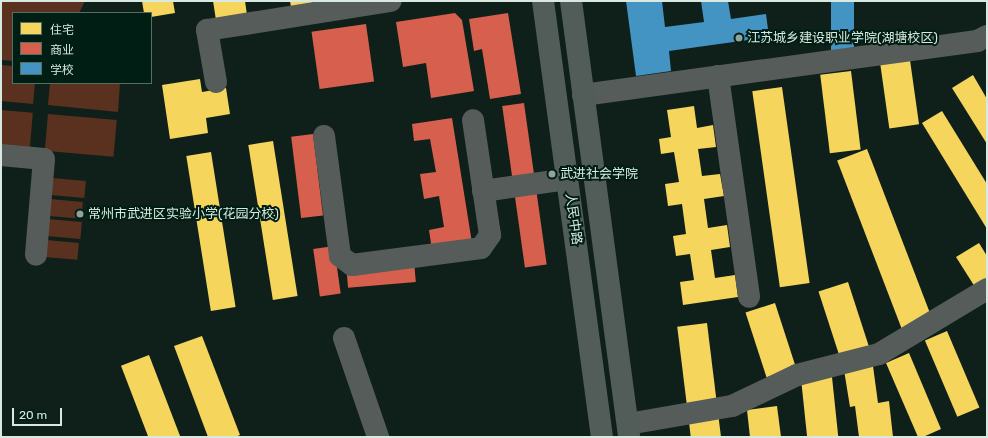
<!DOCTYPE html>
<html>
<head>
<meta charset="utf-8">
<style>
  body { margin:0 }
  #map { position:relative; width:988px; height:438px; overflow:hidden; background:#0f201a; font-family:Rubik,"Noto Sans SC",sans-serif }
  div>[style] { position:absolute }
  .green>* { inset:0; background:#5a301f; transform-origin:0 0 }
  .homes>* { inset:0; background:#f6d55c; transform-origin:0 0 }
  .shops>* { inset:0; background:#d6604d; transform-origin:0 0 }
  .schools>* { inset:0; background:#4393c3; transform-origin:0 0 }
  .minor>* { height:22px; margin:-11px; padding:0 11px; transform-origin:11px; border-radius:11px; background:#565c59 }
  .major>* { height:22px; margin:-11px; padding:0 11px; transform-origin:11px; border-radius:11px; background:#525c58 }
  .dots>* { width:11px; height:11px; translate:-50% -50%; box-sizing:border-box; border:2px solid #001e13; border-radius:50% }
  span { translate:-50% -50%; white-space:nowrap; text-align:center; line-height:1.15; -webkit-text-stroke:4px #001e13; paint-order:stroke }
  .poi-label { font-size:13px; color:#d8e9e1 }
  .left { translate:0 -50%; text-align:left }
  .street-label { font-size:13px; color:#d8e9e1 }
  .frame { position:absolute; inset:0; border:2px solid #d8e9e1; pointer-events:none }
  .legend { position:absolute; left:12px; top:12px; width:140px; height:72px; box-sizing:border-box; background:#001e13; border:1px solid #566f65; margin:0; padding:5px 7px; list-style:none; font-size:12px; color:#d8e9e1 }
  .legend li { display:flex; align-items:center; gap:8px; height:20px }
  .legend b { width:20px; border:1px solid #566f65 }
  .scale { position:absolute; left:12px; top:408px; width:50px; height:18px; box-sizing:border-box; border:2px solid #d8e9e1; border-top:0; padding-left:5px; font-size:12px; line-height:14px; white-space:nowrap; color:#d8e9e1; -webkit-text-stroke:3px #001e13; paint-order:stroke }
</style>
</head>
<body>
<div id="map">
  <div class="green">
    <div style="clip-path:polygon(1px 1px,85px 1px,79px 13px,13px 13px,13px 61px,1px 60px)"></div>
    <div style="clip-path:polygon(1px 65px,13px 66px,13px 83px,35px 83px,33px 104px,1px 101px)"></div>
    <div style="clip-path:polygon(50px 83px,120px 83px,118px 112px,48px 105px)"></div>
    <div style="left:1px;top:110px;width:32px;height:37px;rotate:5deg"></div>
    <div style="left:48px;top:114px;width:69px;height:37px;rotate:5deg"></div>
    <div style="left:52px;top:178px;width:34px;height:17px;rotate:5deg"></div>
    <div style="left:50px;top:199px;width:33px;height:17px;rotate:5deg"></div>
    <div style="left:48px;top:219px;width:34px;height:17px;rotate:5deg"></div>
    <div style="left:46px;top:240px;width:33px;height:17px;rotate:5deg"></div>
  </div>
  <div class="homes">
    <div style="clip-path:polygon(142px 1px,173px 1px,175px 13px,151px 17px,151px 13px,144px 13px)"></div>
    <div style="clip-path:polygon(213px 1px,245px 1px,247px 15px,216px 20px)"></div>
    <div style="clip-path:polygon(290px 1px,321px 1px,291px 7px)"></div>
    <div style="left:910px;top:60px;width:65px;height:30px;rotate:82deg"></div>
    <div style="left:851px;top:71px;width:79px;height:31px;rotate:83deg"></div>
    <div style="clip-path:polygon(973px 75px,987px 99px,987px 144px,952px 88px)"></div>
    <div style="clip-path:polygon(200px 79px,202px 92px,226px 88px,230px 114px,206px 118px,208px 133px,170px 139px,162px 85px)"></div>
    <div style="left:782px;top:87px;width:198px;height:30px;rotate:82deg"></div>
    <div style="clip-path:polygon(694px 106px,697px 128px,713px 125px,716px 147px,698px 149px,702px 176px,720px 174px,724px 196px,704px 199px,708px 228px,727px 225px,730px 247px,711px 250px,715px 278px,735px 275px,738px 297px,683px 305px,680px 282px,694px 280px,690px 254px,676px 256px,673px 236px,686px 234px,682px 204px,668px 206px,665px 184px,679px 182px,674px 152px,661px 154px,659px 139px,671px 137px,667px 110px)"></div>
    <div style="clip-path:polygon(942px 111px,987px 184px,987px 229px,922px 123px)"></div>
    <div style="left:273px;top:141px;width:157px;height:25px;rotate:81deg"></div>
    <div style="left:867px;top:149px;width:181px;height:32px;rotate:69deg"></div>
    <div style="left:211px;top:152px;width:157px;height:25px;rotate:81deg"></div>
    <div style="clip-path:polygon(979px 243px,987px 256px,987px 280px,975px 287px,956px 257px)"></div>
    <div style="left:848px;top:282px;width:68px;height:31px;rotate:72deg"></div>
    <div style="left:775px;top:303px;width:68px;height:31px;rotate:72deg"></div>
    <div style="left:707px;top:323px;width:115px;height:30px;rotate:83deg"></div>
    <div style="left:947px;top:331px;width:83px;height:24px;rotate:67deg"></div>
    <div style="clip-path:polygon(202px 336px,240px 435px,235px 437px,208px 437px,174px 346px)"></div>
    <div style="clip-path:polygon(909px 353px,941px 429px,923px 437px,918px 437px,886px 363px)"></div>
    <div style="left:149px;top:355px;width:88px;height:30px;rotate:69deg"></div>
    <div style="clip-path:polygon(873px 366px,878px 403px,889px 401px,893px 437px,859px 437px,855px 406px,850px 407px,844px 370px)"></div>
    <div style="left:832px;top:377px;width:60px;height:31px;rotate:84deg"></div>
    <div style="clip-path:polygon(777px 406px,781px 437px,750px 437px,747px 410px)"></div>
  </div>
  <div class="shops">
    <div style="clip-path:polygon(455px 13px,462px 20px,474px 91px,431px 98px,426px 63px,403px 67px,396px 22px)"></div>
    <div style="clip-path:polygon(508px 13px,521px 94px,490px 99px,482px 49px,474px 51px,469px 19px)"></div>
    <div style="left:366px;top:24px;width:58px;height:55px;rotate:82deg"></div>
    <div style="left:524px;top:103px;width:163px;height:22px;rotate:82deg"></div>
    <div style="clip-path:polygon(452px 118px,472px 243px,432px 250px,429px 230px,444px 227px,439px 196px,424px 199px,420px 174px,436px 172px,430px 139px,414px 141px,412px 124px)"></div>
    <div style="left:313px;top:134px;width:82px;height:22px;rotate:83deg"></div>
    <div style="left:334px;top:246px;width:48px;height:21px;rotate:82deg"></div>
    <div style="left:414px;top:261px;width:21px;height:68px;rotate:85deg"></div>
  </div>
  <div class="schools">
    <div style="clip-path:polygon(626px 1px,662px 1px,665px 27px,704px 22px,701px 1px,728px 1px,731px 19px,766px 14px,769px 37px,669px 51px,671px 71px,636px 76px)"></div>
    <div style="left:831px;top:1px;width:23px;height:51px"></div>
  </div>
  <div class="minor">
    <div style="left:718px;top:76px;width:223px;rotate:82deg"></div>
    <div style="left:216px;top:82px;width:53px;rotate:-99.8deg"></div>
    <div style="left:207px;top:30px;width:186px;rotate:-9deg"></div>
    <div style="left:583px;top:95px;width:398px;rotate:-7.8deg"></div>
    <div style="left:977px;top:41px;width:11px;rotate:-27deg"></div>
    <div style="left:324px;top:136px;width:121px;rotate:82.4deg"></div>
    <div style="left:340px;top:256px;width:15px;rotate:37deg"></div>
    <div style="left:352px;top:265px;width:130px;rotate:-7.5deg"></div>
    <div style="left:481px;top:248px;width:16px;rotate:-55deg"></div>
    <div style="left:490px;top:235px;width:116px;rotate:-98.4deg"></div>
    <div style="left:1px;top:155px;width:43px;rotate:5.3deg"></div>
    <div style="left:44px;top:159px;width:96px;rotate:94.8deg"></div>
    <div style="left:483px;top:191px;width:85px;rotate:-8.1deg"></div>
    <div style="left:344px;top:338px;width:105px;rotate:71deg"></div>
    <div style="left:628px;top:424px;width:106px;rotate:-9.8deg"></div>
    <div style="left:732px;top:406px;width:72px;rotate:-25.5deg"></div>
    <div style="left:797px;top:375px;width:85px;rotate:-14.4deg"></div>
    <div style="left:879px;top:354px;width:126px;rotate:-31deg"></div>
  </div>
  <div class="major">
    <div style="left:543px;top:1px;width:440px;rotate:82.3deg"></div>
    <div style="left:571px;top:1px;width:440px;rotate:82.4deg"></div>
  </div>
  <div class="dots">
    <div style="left:739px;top:38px;background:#92a39b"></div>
    <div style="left:552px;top:174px;background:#92a39b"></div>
    <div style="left:80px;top:214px;background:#92a39b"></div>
  </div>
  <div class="poi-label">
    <span class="left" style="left:747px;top:38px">江苏城乡建设职业学院(湖塘校区)</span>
    <span class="left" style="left:560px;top:174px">武进社会学院</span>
    <span class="left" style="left:88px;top:214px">常州市武进区实验小学(花园分校)</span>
  </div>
  <div class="street-label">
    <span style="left:573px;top:219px;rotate:82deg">人民中路</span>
  </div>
  <div class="frame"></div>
  <ul class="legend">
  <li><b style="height:11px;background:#f6d55c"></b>住宅</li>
  <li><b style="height:11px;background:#d6604d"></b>商业</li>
  <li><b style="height:11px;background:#4393c3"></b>学校</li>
  </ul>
  <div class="scale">20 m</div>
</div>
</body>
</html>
